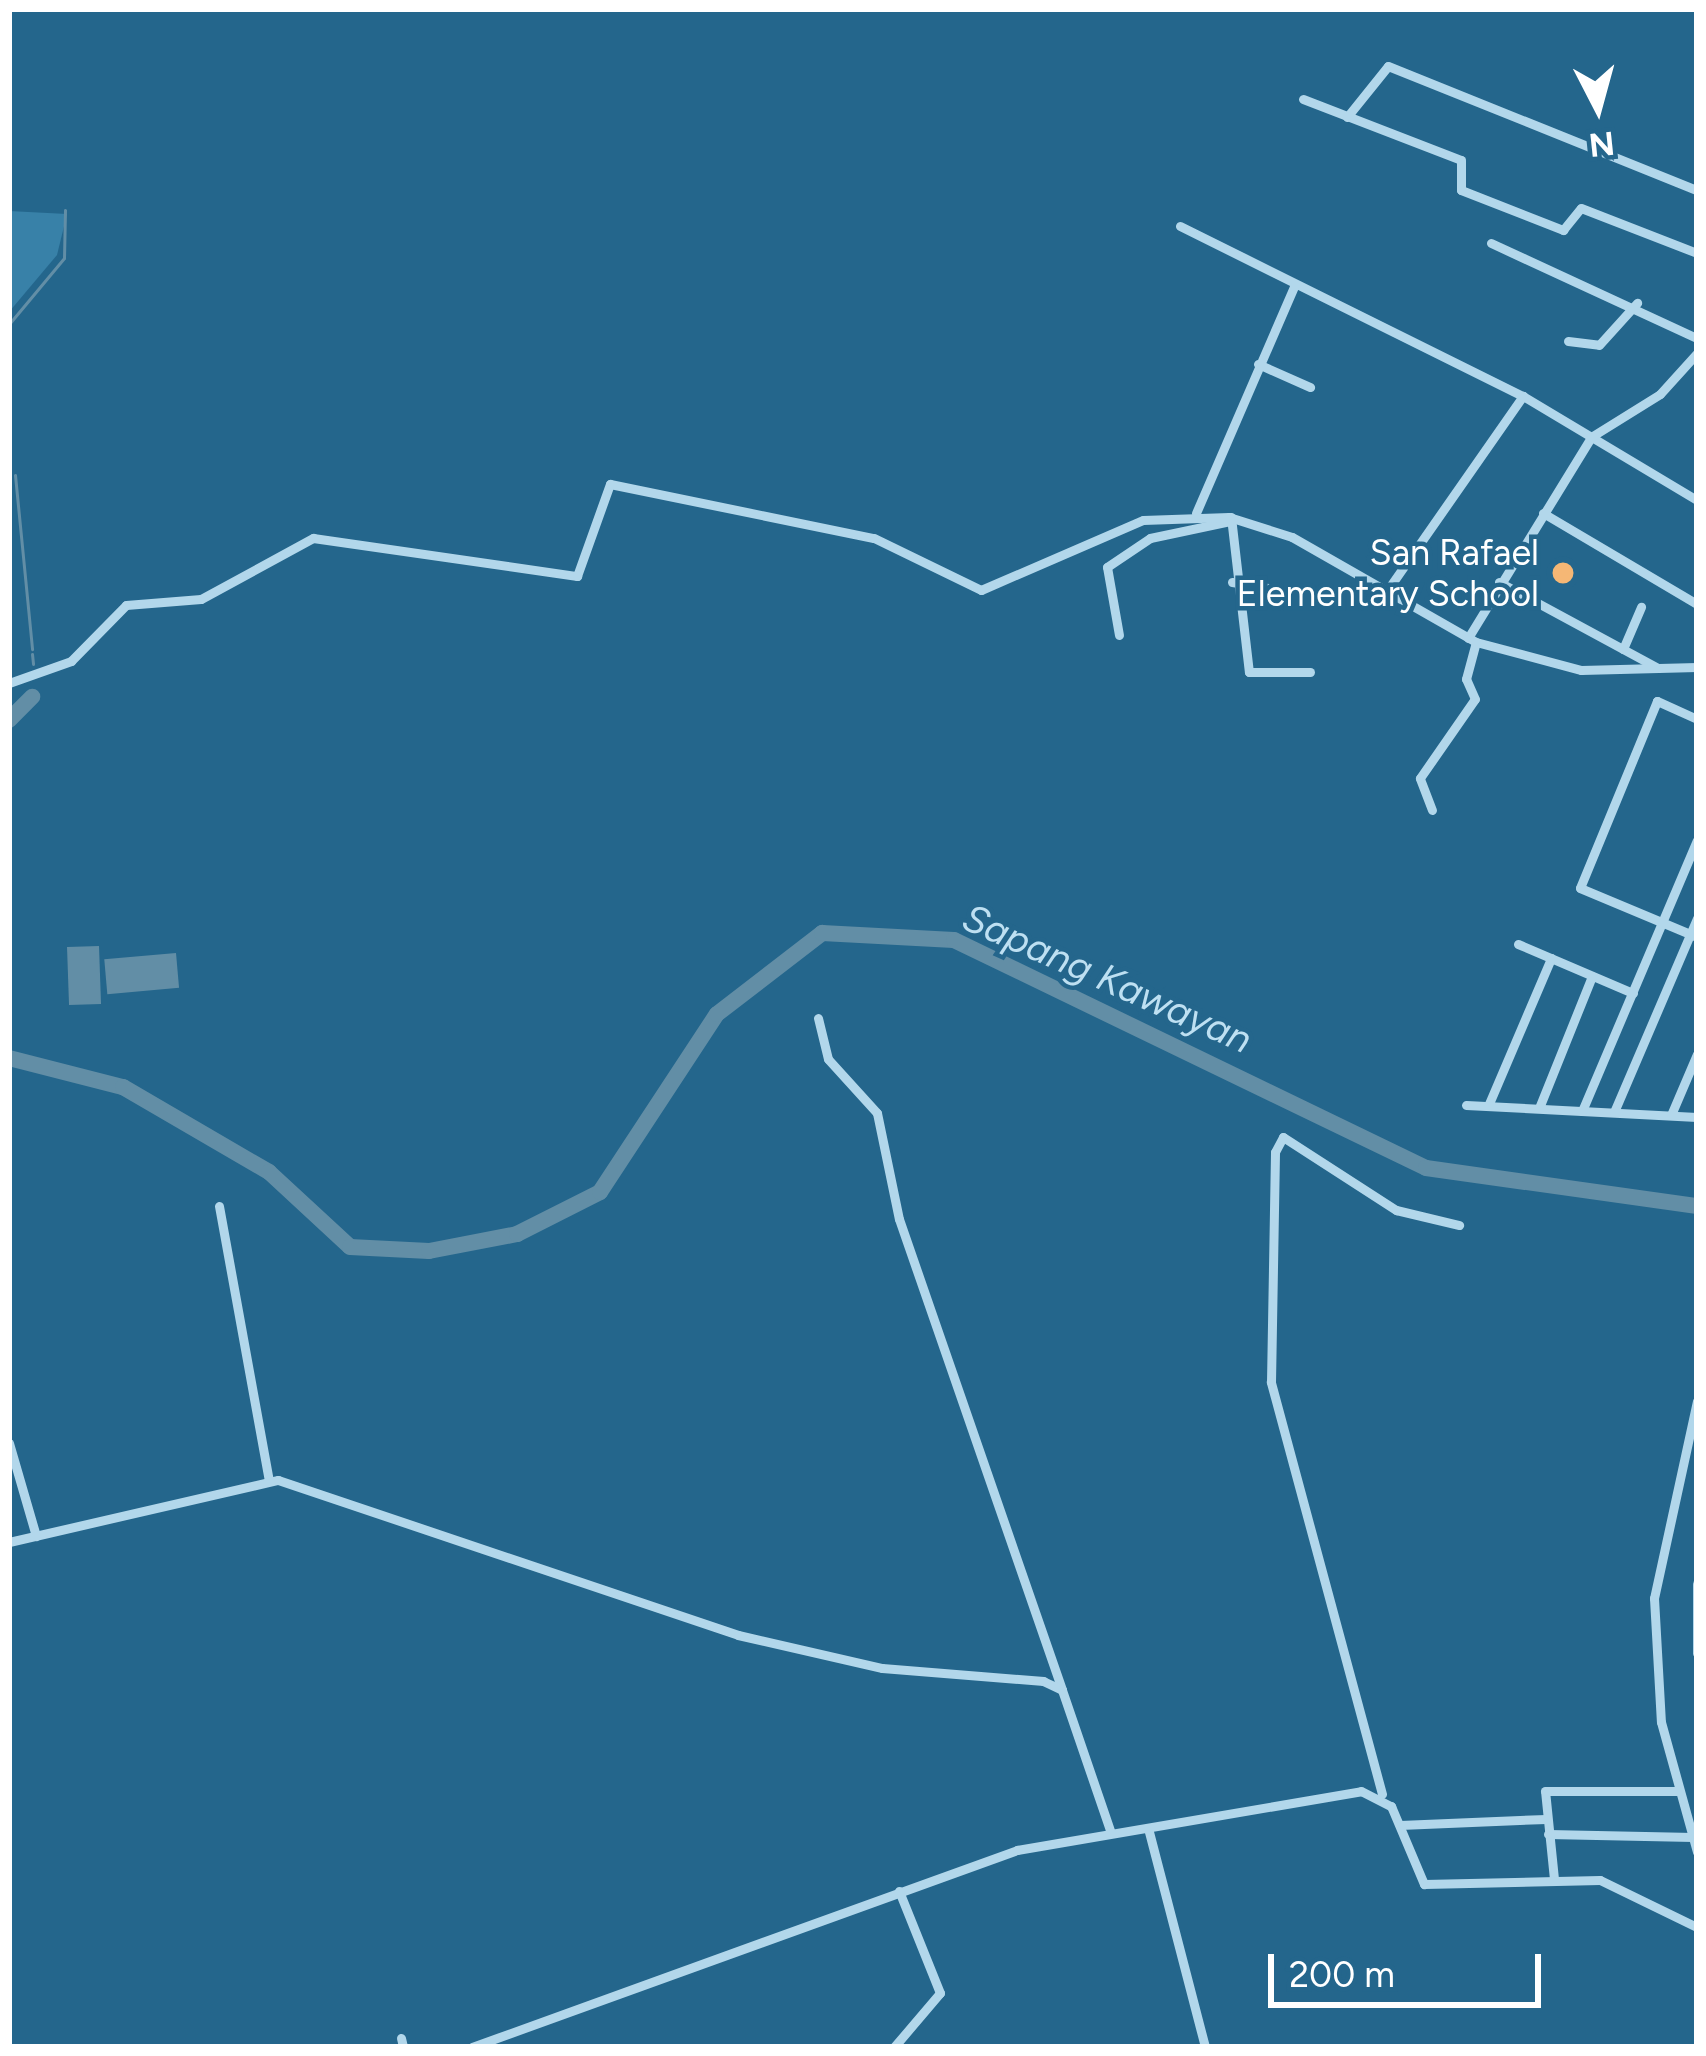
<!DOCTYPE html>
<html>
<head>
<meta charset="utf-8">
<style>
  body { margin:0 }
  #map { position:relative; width:1706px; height:2056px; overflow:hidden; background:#24668c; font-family:Figtree,sans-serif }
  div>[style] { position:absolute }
  .green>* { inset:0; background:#3881a8 }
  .water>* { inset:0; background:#628ea6; transform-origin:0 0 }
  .stream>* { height:3px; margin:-1.5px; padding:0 1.5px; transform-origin:1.5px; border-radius:1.5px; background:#628ea6 }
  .river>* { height:16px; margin:-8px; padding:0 8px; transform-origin:8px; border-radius:8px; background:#628ea6 }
  .minor>* { height:9px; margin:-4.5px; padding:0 4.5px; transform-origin:4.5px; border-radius:4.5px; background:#b2d7eb }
  .dots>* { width:33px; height:33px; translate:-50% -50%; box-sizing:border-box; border:6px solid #24668c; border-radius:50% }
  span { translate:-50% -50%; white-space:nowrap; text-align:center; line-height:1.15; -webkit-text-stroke:9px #24668c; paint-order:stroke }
  .poi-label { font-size:36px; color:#fff }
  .right { translate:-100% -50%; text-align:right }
  .water-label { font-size:39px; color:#bee0f2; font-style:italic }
  .frame { position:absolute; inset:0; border:12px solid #fff; pointer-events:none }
  .north { position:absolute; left:1538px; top:48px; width:120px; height:120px; -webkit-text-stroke:9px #24668c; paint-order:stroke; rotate:174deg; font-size:33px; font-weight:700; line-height:48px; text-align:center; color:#fff }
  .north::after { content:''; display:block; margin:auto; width:42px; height:54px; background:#fff; clip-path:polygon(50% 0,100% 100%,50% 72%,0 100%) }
  .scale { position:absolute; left:1268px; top:1954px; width:273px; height:54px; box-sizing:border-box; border:6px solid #fff; border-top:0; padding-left:15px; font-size:36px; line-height:42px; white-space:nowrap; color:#fff; -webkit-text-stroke:9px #24668c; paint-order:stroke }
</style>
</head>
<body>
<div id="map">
  <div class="green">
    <div style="clip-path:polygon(9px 211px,67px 214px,57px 255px,9px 312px)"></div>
  </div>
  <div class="water">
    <div style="left:99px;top:946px;width:58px;height:32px;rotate:88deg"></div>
    <div style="left:176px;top:953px;width:35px;height:72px;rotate:85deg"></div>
  </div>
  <div class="stream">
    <div style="left:9px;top:324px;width:86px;rotate:-50.2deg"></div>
    <div style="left:64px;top:258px;width:48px;rotate:-88.8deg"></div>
    <div style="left:15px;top:475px;width:175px;rotate:84.4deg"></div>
    <div style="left:32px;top:654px;width:10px;rotate:84deg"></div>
  </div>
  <div class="river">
    <div style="left:9px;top:720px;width:33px;rotate:-45deg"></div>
    <div style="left:9px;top:1058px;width:118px;rotate:14.3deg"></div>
    <div style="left:123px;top:1087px;width:169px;rotate:30.2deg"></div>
    <div style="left:269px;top:1172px;width:110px;rotate:42.8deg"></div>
    <div style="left:350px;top:1247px;width:79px;rotate:2.9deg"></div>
    <div style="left:429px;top:1251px;width:90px;rotate:-10.9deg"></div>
    <div style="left:517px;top:1234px;width:93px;rotate:-26.8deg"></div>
    <div style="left:600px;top:1192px;width:213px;rotate:-56.7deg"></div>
    <div style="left:717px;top:1014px;width:133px;rotate:-37.6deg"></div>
    <div style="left:822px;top:933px;width:132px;rotate:3deg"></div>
    <div style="left:954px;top:940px;width:524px;rotate:25.78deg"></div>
    <div style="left:1426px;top:1168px;width:274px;rotate:8deg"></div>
  </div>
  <div class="minor">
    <div style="left:1303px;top:99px;width:169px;rotate:21.1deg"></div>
    <div style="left:1461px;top:160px;width:30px;rotate:90deg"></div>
    <div style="left:1461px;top:190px;width:110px;rotate:21.4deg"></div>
    <div style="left:1563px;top:230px;width:28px;rotate:-51deg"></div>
    <div style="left:1581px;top:208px;width:124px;rotate:21.2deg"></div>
    <div style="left:1347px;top:117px;width:65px;rotate:-51.2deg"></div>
    <div style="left:1388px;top:66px;width:333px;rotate:21.9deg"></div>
    <div style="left:1180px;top:226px;width:383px;rotate:26.4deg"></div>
    <div style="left:1491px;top:243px;width:227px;rotate:24.8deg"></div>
    <div style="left:1568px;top:341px;width:31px;rotate:7deg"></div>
    <div style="left:1599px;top:345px;width:57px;rotate:-47.9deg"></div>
    <div style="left:1258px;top:364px;width:57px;rotate:23.9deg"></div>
    <div style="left:1196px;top:513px;width:249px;rotate:-66.6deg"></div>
    <div style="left:1543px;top:513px;width:179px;rotate:30.6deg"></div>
    <div style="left:1231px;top:517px;width:156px;rotate:83.4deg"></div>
    <div style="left:1249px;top:672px;width:61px"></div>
    <div style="left:1232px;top:582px;width:50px;rotate:9.3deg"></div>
    <div style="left:1499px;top:582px;width:181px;rotate:28.4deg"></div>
    <div style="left:1384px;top:595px;width:243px;rotate:-55.1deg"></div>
    <div style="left:1523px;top:396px;width:203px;rotate:30.9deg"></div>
    <div style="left:1119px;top:635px;width:69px;rotate:-100deg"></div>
    <div style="left:1107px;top:567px;width:52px;rotate:-34deg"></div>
    <div style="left:1150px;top:538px;width:83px;rotate:-11.9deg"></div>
    <div style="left:1468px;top:638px;width:236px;rotate:-58.5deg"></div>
    <div style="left:1591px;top:437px;width:81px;rotate:-31.9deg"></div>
    <div style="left:1660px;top:394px;width:55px;rotate:-47.9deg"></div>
    <div style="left:1623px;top:649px;width:46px;rotate:-66.8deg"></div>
    <div style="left:9px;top:683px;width:66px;rotate:-19.5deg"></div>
    <div style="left:71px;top:661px;width:78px;rotate:-45.5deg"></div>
    <div style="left:126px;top:605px;width:75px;rotate:-4.6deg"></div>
    <div style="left:201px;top:599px;width:128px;rotate:-28.6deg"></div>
    <div style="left:313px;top:538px;width:267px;rotate:8.2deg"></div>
    <div style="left:577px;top:576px;width:98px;rotate:-70.3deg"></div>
    <div style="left:610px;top:484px;width:269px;rotate:11.6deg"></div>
    <div style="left:874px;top:538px;width:119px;rotate:25.9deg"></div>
    <div style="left:981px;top:590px;width:176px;rotate:-23.4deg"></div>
    <div style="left:1143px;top:520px;width:86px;rotate:-2deg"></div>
    <div style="left:1229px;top:517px;width:66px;rotate:17.6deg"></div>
    <div style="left:1292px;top:537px;width:212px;rotate:29.7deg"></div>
    <div style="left:1476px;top:642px;width:109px;rotate:14.9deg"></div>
    <div style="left:1581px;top:670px;width:116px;rotate:-1.5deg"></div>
    <div style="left:1697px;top:719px;width:44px;rotate:-155.8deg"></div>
    <div style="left:1657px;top:701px;width:202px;rotate:112.4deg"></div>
    <div style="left:1580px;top:888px;width:127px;rotate:22.7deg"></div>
    <div style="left:1432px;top:810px;width:34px;rotate:-111deg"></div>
    <div style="left:1420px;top:778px;width:96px;rotate:-55.2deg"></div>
    <div style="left:1475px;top:699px;width:22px;rotate:-114deg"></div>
    <div style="left:1466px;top:679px;width:38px;rotate:-75deg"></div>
    <div style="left:1518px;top:944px;width:125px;rotate:23.1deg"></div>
    <div style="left:818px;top:1018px;width:42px;rotate:76.3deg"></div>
    <div style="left:828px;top:1059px;width:73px;rotate:47.8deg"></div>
    <div style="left:877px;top:1113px;width:108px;rotate:78.3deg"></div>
    <div style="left:899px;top:1219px;width:498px;rotate:70.9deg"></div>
    <div style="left:1466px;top:1105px;width:231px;rotate:3deg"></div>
    <div style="left:1488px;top:1106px;width:161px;rotate:-66.9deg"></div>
    <div style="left:1539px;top:1108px;width:142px;rotate:-68.1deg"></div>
    <div style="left:1582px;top:1111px;width:294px;rotate:-67deg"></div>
    <div style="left:1614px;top:1112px;width:211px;rotate:-66.8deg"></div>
    <div style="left:1671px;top:1115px;width:66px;rotate:-66.9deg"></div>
    <div style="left:219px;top:1206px;width:279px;rotate:79.7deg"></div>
    <div style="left:1697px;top:1401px;width:202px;rotate:102.3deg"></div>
    <div style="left:1654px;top:1598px;width:124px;rotate:86.8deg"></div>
    <div style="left:1661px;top:1722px;width:135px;rotate:74.5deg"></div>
    <div style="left:9px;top:1443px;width:97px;rotate:73.8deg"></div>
    <div style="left:9px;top:1542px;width:276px;rotate:-13deg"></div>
    <div style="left:278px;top:1480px;width:485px;rotate:18.6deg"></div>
    <div style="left:738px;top:1635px;width:148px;rotate:12.9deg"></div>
    <div style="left:882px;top:1668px;width:162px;rotate:4.6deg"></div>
    <div style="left:1043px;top:1681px;width:21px;rotate:25deg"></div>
    <div style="left:1062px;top:1690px;width:151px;rotate:71.1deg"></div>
    <div style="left:1697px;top:1584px;width:69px;rotate:90deg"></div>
    <div style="left:1382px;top:1794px;width:427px;rotate:-105.1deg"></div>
    <div style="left:1271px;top:1382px;width:230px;rotate:-89deg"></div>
    <div style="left:1275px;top:1152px;width:17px;rotate:-62deg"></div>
    <div style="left:1283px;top:1137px;width:135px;rotate:32.9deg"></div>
    <div style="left:1396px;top:1210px;width:65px;rotate:13.4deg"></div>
    <div style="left:1400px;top:1825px;width:146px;rotate:-2.4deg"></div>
    <div style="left:1148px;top:1828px;width:226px;rotate:75.4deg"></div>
    <div style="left:1548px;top:1834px;width:145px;rotate:1.2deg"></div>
    <div style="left:1554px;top:1879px;width:88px;rotate:-95.8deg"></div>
    <div style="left:1545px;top:1791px;width:134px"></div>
    <div style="left:401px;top:2038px;width:9px;rotate:77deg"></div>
    <div style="left:472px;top:2047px;width:580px;rotate:-19.87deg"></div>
    <div style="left:1017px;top:1850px;width:349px;rotate:-9.7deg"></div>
    <div style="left:1361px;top:1791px;width:34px;rotate:27deg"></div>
    <div style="left:1391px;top:1806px;width:85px;rotate:67.1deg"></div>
    <div style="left:1424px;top:1884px;width:176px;rotate:-1.3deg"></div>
    <div style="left:1600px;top:1880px;width:108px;rotate:25.9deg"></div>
    <div style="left:894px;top:2047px;width:71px;rotate:-49.6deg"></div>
    <div style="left:940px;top:1993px;width:110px;rotate:-111.9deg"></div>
  </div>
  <div class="dots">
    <div style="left:1563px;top:573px;background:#f5b775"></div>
  </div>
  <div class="poi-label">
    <span class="right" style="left:1539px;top:573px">San Rafael<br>Elementary School</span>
  </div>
  <div class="water-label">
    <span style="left:1107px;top:979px;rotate:24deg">Sapang Kawayan</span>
  </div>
  <div class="frame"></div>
  <div class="north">N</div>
  <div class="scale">200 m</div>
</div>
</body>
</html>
